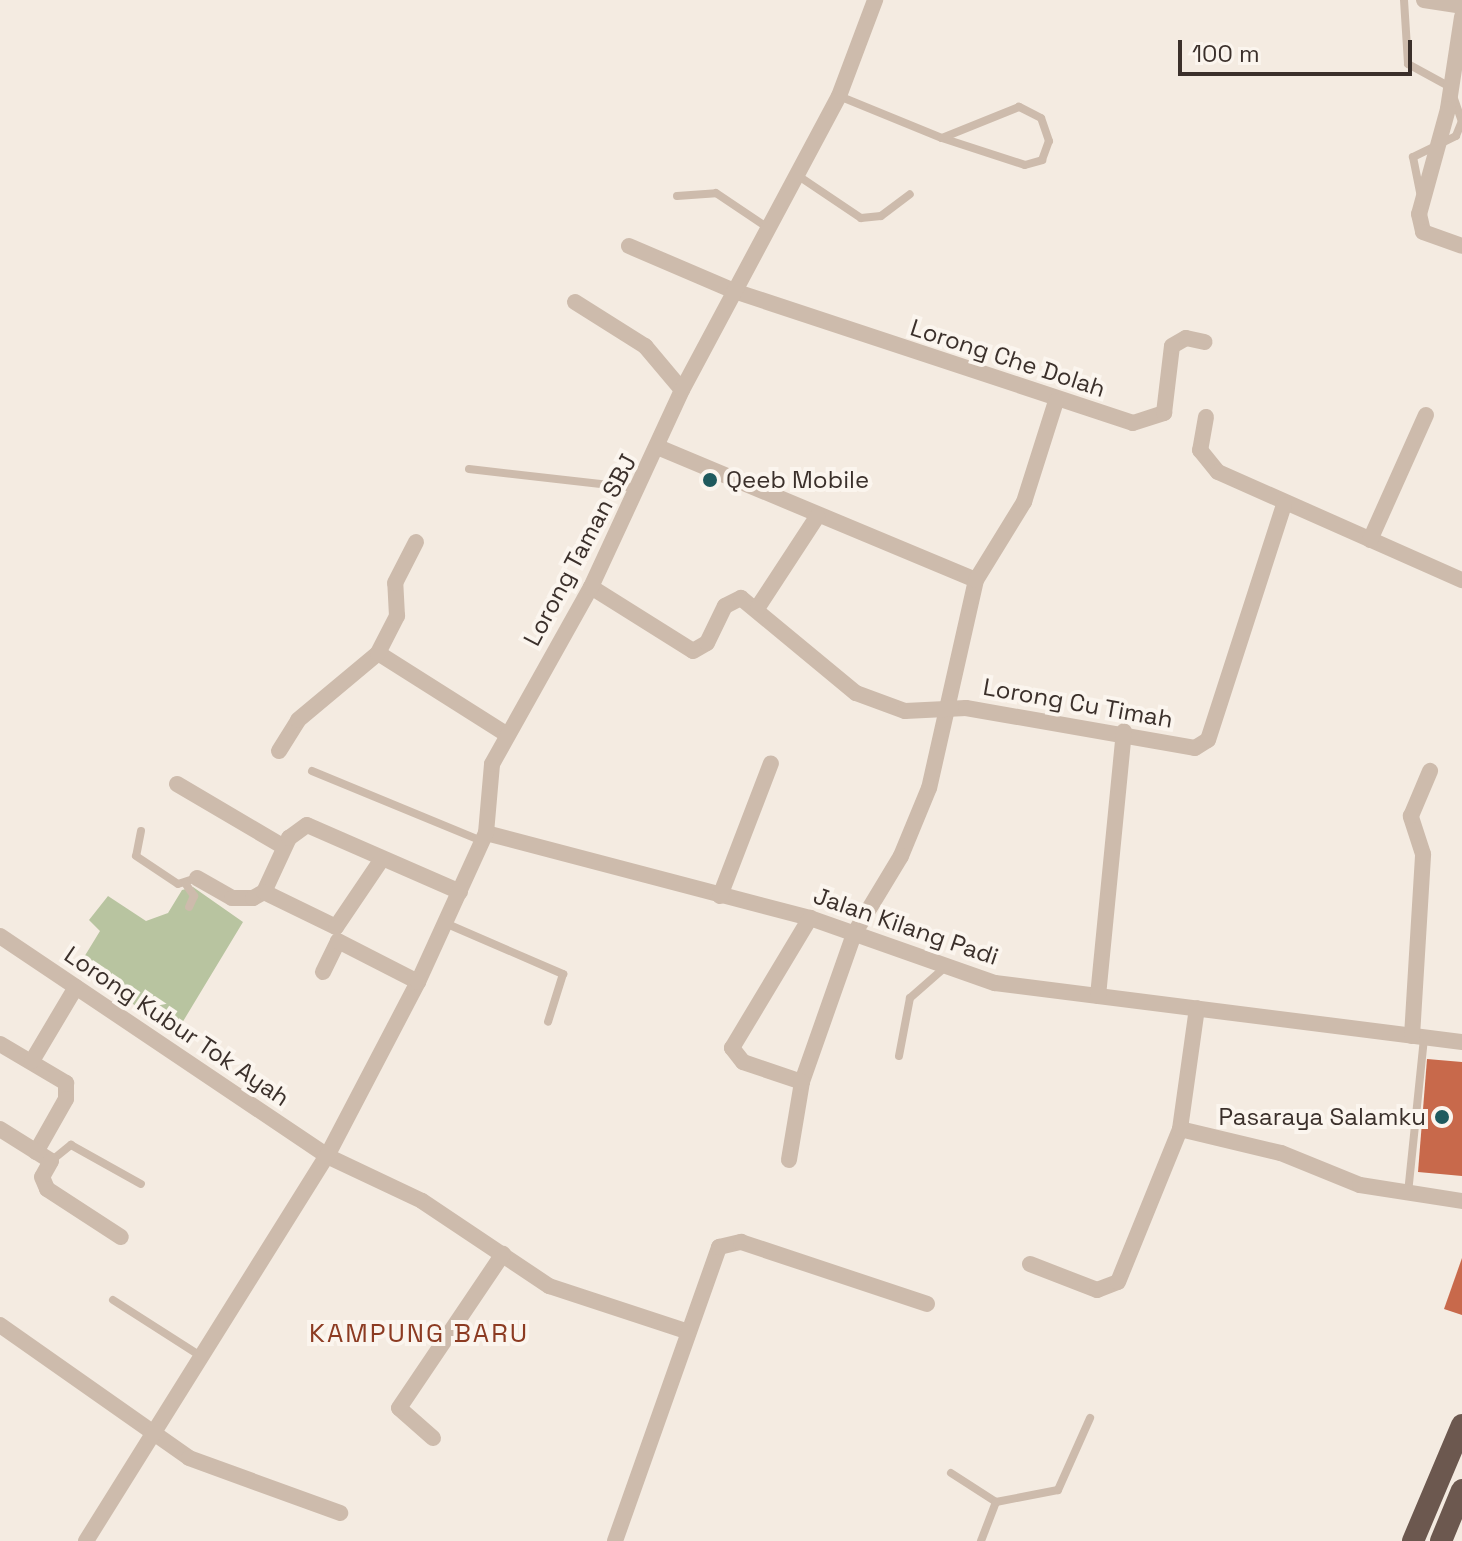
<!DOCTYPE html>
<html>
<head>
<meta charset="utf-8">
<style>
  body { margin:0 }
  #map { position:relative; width:1462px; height:1541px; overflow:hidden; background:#f4ebe1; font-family:"Space Grotesk",sans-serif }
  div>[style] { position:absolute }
  .green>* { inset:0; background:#b8c4a0 }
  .building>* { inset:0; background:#c8694b }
  .service>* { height:8px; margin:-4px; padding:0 4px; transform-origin:4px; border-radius:4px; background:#cdbbac }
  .minor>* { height:16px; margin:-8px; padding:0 8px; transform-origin:8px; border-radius:8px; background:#cdbbac }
  .trunk>* { height:22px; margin:-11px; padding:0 11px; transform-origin:11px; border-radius:11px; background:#6c584f }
  .dots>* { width:22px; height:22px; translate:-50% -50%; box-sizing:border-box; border:4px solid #fbf5ee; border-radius:50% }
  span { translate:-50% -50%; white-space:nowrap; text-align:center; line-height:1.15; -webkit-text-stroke:8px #fbf5ee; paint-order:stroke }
  .street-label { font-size:24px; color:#3b302b }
  .poi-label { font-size:24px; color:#3b302b }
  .left { translate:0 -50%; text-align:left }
  .right { translate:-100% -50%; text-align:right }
  .neighbourhood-label { font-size:26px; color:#8c3b22; letter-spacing:2px }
  .scale { position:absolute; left:1178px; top:40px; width:234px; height:36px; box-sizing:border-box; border:4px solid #3b302b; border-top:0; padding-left:10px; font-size:24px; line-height:28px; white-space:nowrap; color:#3b302b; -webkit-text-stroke:6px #fbf5ee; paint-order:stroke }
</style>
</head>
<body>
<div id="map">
  <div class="green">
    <div style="clip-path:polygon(193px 887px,243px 922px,176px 1033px,78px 967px,100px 931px,89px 920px,108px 896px,146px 921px,168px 913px,182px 890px)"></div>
  </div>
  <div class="building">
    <div style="clip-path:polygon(1427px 1059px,1462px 1062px,1462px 1176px,1418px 1172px)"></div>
    <div style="clip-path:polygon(1462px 1258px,1462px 1315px,1444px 1309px)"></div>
  </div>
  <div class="service">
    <div style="left:1404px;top:0;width:64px;rotate:86.4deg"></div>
    <div style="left:1408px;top:64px;width:48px;rotate:28.7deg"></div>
    <div style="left:1450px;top:87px;width:36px;rotate:71deg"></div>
    <div style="left:1462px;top:121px;width:16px;rotate:112deg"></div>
    <div style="left:1456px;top:136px;width:48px;rotate:154deg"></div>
    <div style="left:1413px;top:157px;width:41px;rotate:78.7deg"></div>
    <div style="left:839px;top:96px;width:111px;rotate:22.2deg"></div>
    <div style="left:942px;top:138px;width:87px;rotate:18deg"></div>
    <div style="left:1025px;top:165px;width:18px;rotate:-16deg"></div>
    <div style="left:1042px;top:160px;width:20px;rotate:-70deg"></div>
    <div style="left:1049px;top:141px;width:24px;rotate:-109deg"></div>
    <div style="left:1041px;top:118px;width:25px;rotate:-153deg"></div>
    <div style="left:1019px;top:107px;width:83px;rotate:158.1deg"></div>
    <div style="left:797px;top:175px;width:77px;rotate:33.9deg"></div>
    <div style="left:861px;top:218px;width:20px;rotate:-6deg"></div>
    <div style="left:881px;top:216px;width:36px;rotate:-37deg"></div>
    <div style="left:677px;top:196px;width:39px;rotate:-4deg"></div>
    <div style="left:716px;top:193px;width:63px;rotate:33.9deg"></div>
    <div style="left:469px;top:469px;width:168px;rotate:6.5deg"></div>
    <div style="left:312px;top:771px;width:184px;rotate:22.4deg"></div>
    <div style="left:141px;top:831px;width:25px;rotate:101deg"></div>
    <div style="left:136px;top:856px;width:50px;rotate:33.7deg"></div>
    <div style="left:178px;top:884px;width:20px;rotate:-18deg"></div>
    <div style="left:185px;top:883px;width:16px;rotate:55deg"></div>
    <div style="left:194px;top:896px;width:12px;rotate:114deg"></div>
    <div style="left:445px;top:923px;width:129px;rotate:23.4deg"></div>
    <div style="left:563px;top:974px;width:50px;rotate:107.4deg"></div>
    <div style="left:899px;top:1056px;width:59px;rotate:-79.3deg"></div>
    <div style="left:910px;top:998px;width:44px;rotate:-41.3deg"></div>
    <div style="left:51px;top:1161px;width:26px;rotate:-39deg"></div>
    <div style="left:71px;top:1145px;width:80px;rotate:29.1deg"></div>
    <div style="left:1408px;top:1193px;width:157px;rotate:-84.1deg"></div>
    <div style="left:113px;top:1300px;width:106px;rotate:32.6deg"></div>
    <div style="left:951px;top:1473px;width:54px;rotate:32.8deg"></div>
    <div style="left:996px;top:1502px;width:63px;rotate:-11deg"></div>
    <div style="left:1058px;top:1490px;width:79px;rotate:-66deg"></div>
    <div style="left:981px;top:1541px;width:42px;rotate:-69deg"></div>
  </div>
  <div class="minor">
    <div style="left:1424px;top:0;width:38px;rotate:9deg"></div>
    <div style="left:1462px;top:17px;width:93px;rotate:98.7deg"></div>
    <div style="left:1448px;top:109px;width:109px;rotate:105.4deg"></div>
    <div style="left:1419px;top:214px;width:18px;rotate:77deg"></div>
    <div style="left:1423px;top:232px;width:41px;rotate:19.7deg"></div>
    <div style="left:629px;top:246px;width:114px;rotate:23.2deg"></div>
    <div style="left:734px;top:291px;width:420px;rotate:18.3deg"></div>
    <div style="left:1133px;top:423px;width:33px;rotate:-18deg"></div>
    <div style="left:1164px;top:413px;width:67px;rotate:-83.2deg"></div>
    <div style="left:1172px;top:346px;width:16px;rotate:-30deg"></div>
    <div style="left:1186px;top:338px;width:19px;rotate:12deg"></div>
    <div style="left:575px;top:302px;width:83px;rotate:32.2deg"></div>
    <div style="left:645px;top:346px;width:57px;rotate:49.9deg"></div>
    <div style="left:1206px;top:417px;width:34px;rotate:100deg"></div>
    <div style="left:1200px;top:450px;width:28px;rotate:51deg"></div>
    <div style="left:1218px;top:472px;width:267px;rotate:23.9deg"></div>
    <div style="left:660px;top:448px;width:342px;rotate:22.7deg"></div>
    <div style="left:976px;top:580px;width:213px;rotate:102.7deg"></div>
    <div style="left:929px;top:788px;width:74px;rotate:112.4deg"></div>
    <div style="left:901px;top:856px;width:91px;rotate:121.1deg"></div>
    <div style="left:854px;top:934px;width:157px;rotate:109.4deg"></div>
    <div style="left:802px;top:1082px;width:79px;rotate:99.5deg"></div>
    <div style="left:1370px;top:540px;width:137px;rotate:-65.9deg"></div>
    <div style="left:976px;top:580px;width:92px;rotate:-58.4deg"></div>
    <div style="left:1024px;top:502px;width:106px;rotate:-72.4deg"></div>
    <div style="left:591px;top:587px;width:120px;rotate:32.1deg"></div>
    <div style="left:693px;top:651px;width:16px;rotate:-30deg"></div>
    <div style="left:707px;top:643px;width:41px;rotate:-64.1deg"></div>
    <div style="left:725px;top:606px;width:18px;rotate:-27deg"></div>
    <div style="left:741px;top:598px;width:149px;rotate:39.6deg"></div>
    <div style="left:856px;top:693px;width:52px;rotate:20.2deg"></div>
    <div style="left:905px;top:711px;width:61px;rotate:-2.8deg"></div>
    <div style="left:966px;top:708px;width:232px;rotate:9.9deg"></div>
    <div style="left:1195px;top:748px;width:15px;rotate:-32deg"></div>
    <div style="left:1208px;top:740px;width:247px;rotate:-72.1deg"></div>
    <div style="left:758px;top:607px;width:108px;rotate:-56.8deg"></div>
    <div style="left:378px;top:653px;width:151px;rotate:32.3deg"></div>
    <div style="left:279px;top:751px;width:36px;rotate:-58deg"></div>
    <div style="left:298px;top:720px;width:104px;rotate:-39.9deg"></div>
    <div style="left:378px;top:653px;width:42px;rotate:-62.8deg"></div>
    <div style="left:397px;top:616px;width:33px;rotate:-93deg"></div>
    <div style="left:395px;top:583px;width:46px;rotate:-62.9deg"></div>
    <div style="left:177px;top:784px;width:124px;rotate:30.5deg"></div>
    <div style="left:486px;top:833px;width:335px;rotate:14.7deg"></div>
    <div style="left:810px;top:918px;width:196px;rotate:19.4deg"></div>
    <div style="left:995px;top:983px;width:471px;rotate:7.2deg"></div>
    <div style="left:197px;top:878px;width:40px;rotate:29.7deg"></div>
    <div style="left:232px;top:898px;width:21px"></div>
    <div style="left:253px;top:898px;width:13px;rotate:-29deg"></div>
    <div style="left:264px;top:892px;width:60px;rotate:-65.2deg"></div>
    <div style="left:289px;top:838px;width:22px;rotate:-36deg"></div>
    <div style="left:307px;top:825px;width:167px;rotate:23.6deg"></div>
    <div style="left:264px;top:892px;width:80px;rotate:25.9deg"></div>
    <div style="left:336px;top:927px;width:82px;rotate:-55.9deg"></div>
    <div style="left:720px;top:896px;width:142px;rotate:-69deg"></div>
    <div style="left:0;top:936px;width:394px;rotate:33.9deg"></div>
    <div style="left:327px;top:1156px;width:105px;rotate:25.3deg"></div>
    <div style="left:422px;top:1201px;width:153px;rotate:33.8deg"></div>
    <div style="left:549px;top:1286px;width:144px;rotate:18.2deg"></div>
    <div style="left:323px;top:972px;width:34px;rotate:-64deg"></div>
    <div style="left:338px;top:941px;width:90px;rotate:27.1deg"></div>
    <div style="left:1098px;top:996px;width:266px;rotate:-84.4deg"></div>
    <div style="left:1412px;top:1036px;width:182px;rotate:-86.5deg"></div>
    <div style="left:1423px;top:854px;width:40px;rotate:-108deg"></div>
    <div style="left:1411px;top:816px;width:49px;rotate:-67.1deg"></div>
    <div style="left:0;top:1044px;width:77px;rotate:30.6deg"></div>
    <div style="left:66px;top:1083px;width:16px;rotate:90deg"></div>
    <div style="left:66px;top:1099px;width:61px;rotate:119.5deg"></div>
    <div style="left:32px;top:1061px;width:86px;rotate:-59.3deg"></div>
    <div style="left:802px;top:1082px;width:62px;rotate:-161.3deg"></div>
    <div style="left:743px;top:1062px;width:18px;rotate:-128deg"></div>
    <div style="left:732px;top:1048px;width:152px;rotate:-59deg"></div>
    <div style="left:0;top:1129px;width:60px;rotate:32.1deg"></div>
    <div style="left:51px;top:1161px;width:18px;rotate:119deg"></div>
    <div style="left:42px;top:1177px;width:13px;rotate:67deg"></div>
    <div style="left:47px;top:1189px;width:88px;rotate:33deg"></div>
    <div style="left:1180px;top:1129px;width:104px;rotate:13.4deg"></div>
    <div style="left:1281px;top:1153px;width:85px;rotate:22.1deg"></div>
    <div style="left:1360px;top:1185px;width:103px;rotate:8.9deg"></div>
    <div style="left:1030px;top:1264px;width:72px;rotate:21.2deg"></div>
    <div style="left:1097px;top:1290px;width:22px;rotate:-21deg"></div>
    <div style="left:1118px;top:1282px;width:165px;rotate:-67.9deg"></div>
    <div style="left:1180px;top:1129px;width:122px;rotate:-82deg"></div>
    <div style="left:0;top:1325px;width:231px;rotate:35.1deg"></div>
    <div style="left:189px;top:1458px;width:161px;rotate:20deg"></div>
    <div style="left:433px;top:1438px;width:45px;rotate:-138.6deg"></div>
    <div style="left:399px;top:1408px;width:186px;rotate:-56deg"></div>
    <div style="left:86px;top:1541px;width:454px;rotate:-58deg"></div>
    <div style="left:327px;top:1156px;width:196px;rotate:-62.4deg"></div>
    <div style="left:418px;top:982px;width:164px;rotate:-65.5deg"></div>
    <div style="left:486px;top:833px;width:69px;rotate:-85deg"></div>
    <div style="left:492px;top:764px;width:203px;rotate:-60.8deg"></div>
    <div style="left:591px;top:587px;width:217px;rotate:-65.2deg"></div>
    <div style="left:682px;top:390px;width:333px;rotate:-61.9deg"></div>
    <div style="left:839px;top:96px;width:103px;rotate:-69.4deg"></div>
    <div style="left:615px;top:1541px;width:312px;rotate:-70.5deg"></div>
    <div style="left:719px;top:1247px;width:23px;rotate:-13deg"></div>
    <div style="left:741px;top:1242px;width:196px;rotate:18.4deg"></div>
  </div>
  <div class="trunk">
    <div style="left:1413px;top:1541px;width:126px;rotate:-67.1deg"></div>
    <div style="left:1441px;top:1541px;width:55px;rotate:-67.6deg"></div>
  </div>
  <div class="dots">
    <div style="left:710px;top:480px;background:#1f5a5e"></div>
    <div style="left:1442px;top:1117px;background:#1f5a5e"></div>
  </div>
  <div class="street-label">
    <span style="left:1008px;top:358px;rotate:18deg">Lorong Che Dolah</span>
    <span style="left:580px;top:550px;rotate:-62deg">Lorong Taman SBJ</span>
    <span style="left:1078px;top:703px;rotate:10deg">Lorong Cu Timah</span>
    <span style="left:906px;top:926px;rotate:19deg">Jalan Kilang Padi</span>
    <span style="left:177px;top:1026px;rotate:34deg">Lorong Kubur Tok Ayah</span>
  </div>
  <div class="poi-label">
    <span class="left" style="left:726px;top:480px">Qeeb Mobile</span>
    <span class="right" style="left:1426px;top:1117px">Pasaraya Salamku</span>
  </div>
  <div class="neighbourhood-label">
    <span style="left:419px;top:1334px">KAMPUNG BARU</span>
  </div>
  <div class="scale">100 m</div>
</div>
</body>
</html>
